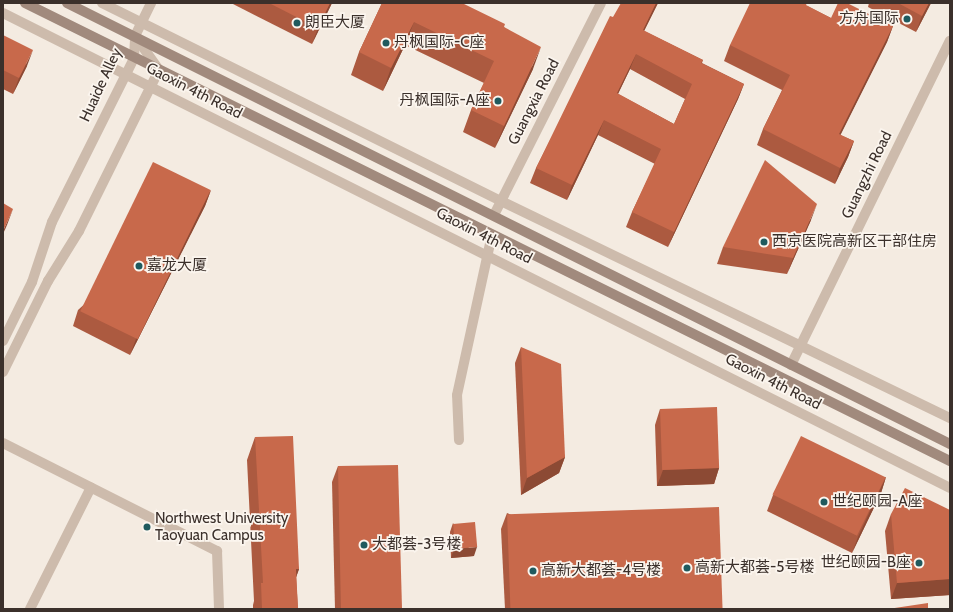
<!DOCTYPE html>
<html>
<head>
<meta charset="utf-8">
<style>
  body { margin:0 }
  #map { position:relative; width:953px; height:612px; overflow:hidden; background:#f4ebe1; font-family:Cabin,"Noto Sans SC",sans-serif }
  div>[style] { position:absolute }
  .minor>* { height:10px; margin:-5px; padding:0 5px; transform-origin:5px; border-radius:5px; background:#cdbbac }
  .tertiary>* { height:10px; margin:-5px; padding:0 5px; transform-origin:5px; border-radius:5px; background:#cdbbac }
  .secondary>* { height:10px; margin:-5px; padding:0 5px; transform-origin:5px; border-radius:5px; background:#a18a7d }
  .wall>* { inset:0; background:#ac5a40 }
  .shaded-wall>* { inset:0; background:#8c4a34 }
  .building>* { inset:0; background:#c8694b; transform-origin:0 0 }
  .dots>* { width:11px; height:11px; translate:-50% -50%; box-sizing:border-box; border:2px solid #fbf5ee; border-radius:50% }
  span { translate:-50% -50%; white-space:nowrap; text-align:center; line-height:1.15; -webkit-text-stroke:3.5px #fbf5ee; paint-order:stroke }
  .poi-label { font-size:15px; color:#3b302b }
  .right { translate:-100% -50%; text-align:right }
  .left { translate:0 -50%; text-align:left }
  .street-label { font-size:15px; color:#3b302b }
  .frame { position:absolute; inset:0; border:4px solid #3b302b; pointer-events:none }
</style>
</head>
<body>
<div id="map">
  <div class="minor">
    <div style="left:102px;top:3px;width:445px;rotate:26.4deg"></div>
    <div style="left:501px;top:201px;width:499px;rotate:25.8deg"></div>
    <div style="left:3px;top:13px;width:1059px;rotate:26.64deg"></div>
    <div style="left:459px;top:440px;width:45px;rotate:-92.5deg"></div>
    <div style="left:457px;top:395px;width:164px;rotate:-77.7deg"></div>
    <div style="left:3px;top:443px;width:240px;rotate:26.8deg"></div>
    <div style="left:217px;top:551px;width:58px;rotate:88deg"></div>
    <div style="left:30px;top:609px;width:136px;rotate:-63.4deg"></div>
  </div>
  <div class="tertiary">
    <div style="left:494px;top:215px;width:237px;rotate:-63.2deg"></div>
    <div style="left:3px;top:341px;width:66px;rotate:-63.8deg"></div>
    <div style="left:32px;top:282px;width:63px;rotate:-71.6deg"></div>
    <div style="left:52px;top:222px;width:183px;rotate:-63.4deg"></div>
    <div style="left:134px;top:58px;width:22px;rotate:-87deg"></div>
    <div style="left:135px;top:36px;width:37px;rotate:-64deg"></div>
    <div style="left:791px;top:365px;width:361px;rotate:-63.9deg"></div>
    <div style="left:3px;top:372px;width:102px;rotate:-63.7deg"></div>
    <div style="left:48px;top:281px;width:59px;rotate:-58.2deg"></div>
    <div style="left:79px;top:231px;width:180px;rotate:-63.6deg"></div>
    <div style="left:159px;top:70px;width:42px;rotate:-125.2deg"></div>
  </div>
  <div class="secondary">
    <div style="left:25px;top:3px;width:1032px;rotate:26.34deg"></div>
    <div style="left:67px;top:3px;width:987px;rotate:26.54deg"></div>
  </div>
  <div class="wall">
    <div style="clip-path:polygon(231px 3px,332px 3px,312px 44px)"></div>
    <div style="clip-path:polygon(382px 3px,504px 27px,533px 69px,495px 148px,463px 132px,471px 110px,484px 83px,405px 45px,383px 91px,351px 75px,359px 52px)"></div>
    <div style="clip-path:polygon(evenodd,658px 3px,644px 31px,703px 60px,702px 63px,744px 84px,738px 99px,668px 247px,626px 227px,632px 212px,655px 164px,598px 135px,567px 200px,530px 183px,536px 168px,613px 17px,658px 3px,630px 69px,685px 99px,674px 124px,618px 94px,630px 69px)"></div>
    <div style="clip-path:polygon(869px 3px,931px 3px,916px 32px,868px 7px)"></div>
    <div style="clip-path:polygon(807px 6px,831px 18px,893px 26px,887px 42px,840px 135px,854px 141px,848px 157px,835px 184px,757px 145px,763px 129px,782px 90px,724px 61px,730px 45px)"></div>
    <div style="clip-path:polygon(3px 35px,27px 66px,13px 94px,3px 89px)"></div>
    <div style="clip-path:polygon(211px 190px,205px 206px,130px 355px,73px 326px,78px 310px)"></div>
    <div style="clip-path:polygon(811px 220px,787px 274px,717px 264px,723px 247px)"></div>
    <div style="clip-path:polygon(521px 347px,565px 457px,559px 473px,521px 495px,515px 363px)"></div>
    <div style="clip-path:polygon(660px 409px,719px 468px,714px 484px,657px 486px,655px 425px)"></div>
    <div style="clip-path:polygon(255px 437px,299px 569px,296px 577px,298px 609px,253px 609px,253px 605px,254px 601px,247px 460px)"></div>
    <div style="clip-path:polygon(338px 466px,402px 609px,335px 609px,332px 482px)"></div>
    <div style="clip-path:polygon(886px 477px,881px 493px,852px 553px,767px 511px,773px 495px)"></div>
    <div style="clip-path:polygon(950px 510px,950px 595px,891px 599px,885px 531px,891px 514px)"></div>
    <div style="clip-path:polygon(507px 513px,723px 609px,505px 609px,501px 529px)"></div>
    <div style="clip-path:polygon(453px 523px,474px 556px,451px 558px,450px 532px)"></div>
  </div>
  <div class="shaded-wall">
    <div style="clip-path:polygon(330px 3px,332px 3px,312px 44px,318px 28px)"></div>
    <div style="clip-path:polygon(656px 3px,658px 3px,637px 45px,643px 30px)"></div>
    <div style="clip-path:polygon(929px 3px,931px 3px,916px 32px,922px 16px)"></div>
    <div style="clip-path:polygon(414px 22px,405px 45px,383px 91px,391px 68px)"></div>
    <div style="clip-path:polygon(893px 26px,887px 42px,833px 150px,839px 134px)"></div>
    <div style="clip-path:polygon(541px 47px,533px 69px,495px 148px,504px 126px)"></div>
    <div style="clip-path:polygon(33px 50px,27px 66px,13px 94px,19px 78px)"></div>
    <div style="clip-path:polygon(636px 54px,630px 69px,611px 108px,617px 93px)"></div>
    <div style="clip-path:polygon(744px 84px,738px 99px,668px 247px,674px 232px)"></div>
    <div style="clip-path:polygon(604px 120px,598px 135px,567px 200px,572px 185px)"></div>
    <div style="clip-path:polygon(854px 141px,848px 157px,835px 184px,840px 168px)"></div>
    <div style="clip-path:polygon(211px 190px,205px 206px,130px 355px,136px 339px)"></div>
    <div style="clip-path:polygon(817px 204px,811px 220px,787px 274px,793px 258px)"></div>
    <div style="clip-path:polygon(13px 209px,7px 225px,3px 234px,3px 231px)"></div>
    <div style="clip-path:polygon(565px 457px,559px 473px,521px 495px,527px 478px)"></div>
    <div style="clip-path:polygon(719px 468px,714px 484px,657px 486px,663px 470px)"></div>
    <div style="clip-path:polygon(886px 477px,881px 493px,852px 553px,858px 537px)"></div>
    <div style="clip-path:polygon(477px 547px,474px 556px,451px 558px,454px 549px)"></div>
    <div style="clip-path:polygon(296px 569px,299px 569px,291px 592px)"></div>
    <div style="clip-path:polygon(950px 579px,950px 595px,891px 599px,897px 583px)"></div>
  </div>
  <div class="building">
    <div style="clip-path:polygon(269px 3px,330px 3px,318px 28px)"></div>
    <div style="clip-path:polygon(382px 3px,462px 3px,505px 24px,504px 27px,541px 47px,504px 126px,471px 110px,494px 61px,414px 22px,391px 68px,359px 52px)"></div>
    <div style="clip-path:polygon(evenodd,621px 3px,656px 3px,643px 30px,703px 60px,701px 63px,744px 84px,674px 232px,632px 212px,661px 149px,604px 120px,572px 185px,536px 168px,610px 16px,613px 17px,621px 3px,636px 54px,692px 84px,674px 124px,617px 93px,636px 54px)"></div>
    <div style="clip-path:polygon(750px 3px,807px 3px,806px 5px,831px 18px,838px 3px,847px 3px,893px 26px,839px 134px,854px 141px,840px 168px,763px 129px,790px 75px,730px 45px)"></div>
    <div style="clip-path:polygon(898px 3px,929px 3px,922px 16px)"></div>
    <div style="clip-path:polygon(3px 35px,33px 50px,19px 78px,3px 70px)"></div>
    <div style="clip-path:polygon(765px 160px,817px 204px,793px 258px,723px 247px)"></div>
    <div style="left:153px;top:162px;width:64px;height:166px;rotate:26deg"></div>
    <div style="clip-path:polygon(3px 203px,13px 209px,3px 231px)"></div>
    <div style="clip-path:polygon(521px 347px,561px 364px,565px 457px,527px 478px)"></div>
    <div style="left:717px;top:407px;width:61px;height:57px;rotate:88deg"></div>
    <div style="clip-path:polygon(293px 436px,299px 569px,296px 569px,298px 609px,262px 609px,261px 583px,263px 583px,255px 437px)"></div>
    <div style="left:801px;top:436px;width:94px;height:65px;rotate:26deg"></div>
    <div style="clip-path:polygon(398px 465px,402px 608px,386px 609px,341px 609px,338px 466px)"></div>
    <div style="clip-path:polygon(905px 488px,950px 510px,950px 579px,897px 583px,891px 514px)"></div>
    <div style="left:719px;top:507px;width:102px;height:212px;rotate:88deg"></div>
    <div style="left:475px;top:522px;width:25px;height:22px;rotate:85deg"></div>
    <div style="clip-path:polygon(928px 603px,928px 609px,888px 609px)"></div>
  </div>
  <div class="dots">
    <div style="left:907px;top:19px;background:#1f5a5e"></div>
    <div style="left:297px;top:23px;background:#1f5a5e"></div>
    <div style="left:386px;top:43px;background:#1f5a5e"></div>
    <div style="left:498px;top:101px;background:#1f5a5e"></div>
    <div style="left:764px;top:242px;background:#1f5a5e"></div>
    <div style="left:139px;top:266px;background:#1f5a5e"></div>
    <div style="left:824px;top:502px;background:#1f5a5e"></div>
    <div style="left:147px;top:527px;background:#1f5a5e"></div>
    <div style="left:364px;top:545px;background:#1f5a5e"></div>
    <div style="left:919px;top:563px;background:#1f5a5e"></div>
    <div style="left:687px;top:568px;background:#1f5a5e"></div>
    <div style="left:533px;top:571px;background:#1f5a5e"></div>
  </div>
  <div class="poi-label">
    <span class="right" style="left:899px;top:19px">方舟国际</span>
    <span class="left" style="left:305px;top:23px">朗臣大厦</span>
    <span class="left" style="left:394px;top:43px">丹枫国际-C座</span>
    <span class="right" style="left:490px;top:101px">丹枫国际-A座</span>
    <span class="left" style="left:772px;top:242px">西京医院高新区干部住房</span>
    <span class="left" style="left:147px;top:266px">嘉龙大厦</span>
    <span class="left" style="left:832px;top:502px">世纪颐园-A座</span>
    <span class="left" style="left:155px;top:527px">Northwest University<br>Taoyuan Campus</span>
    <span class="left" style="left:372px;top:545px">大都荟-3号楼</span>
    <span class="right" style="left:911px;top:563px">世纪颐园-B座</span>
    <span class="left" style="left:695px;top:568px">高新大都荟-5号楼</span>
    <span class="left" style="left:541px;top:571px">高新大都荟-4号楼</span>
  </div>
  <div class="street-label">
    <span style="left:101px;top:85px;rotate:-65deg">Huaide Alley</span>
    <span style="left:194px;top:91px;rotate:27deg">Gaoxin 4th Road</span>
    <span style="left:534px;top:102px;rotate:-63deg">Guangxia Road</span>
    <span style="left:867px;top:175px;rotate:-64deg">Guangzhi Road</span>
    <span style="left:484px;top:236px;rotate:27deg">Gaoxin 4th Road</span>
    <span style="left:773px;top:382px;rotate:27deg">Gaoxin 4th Road</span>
  </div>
  <div class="frame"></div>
</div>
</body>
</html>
